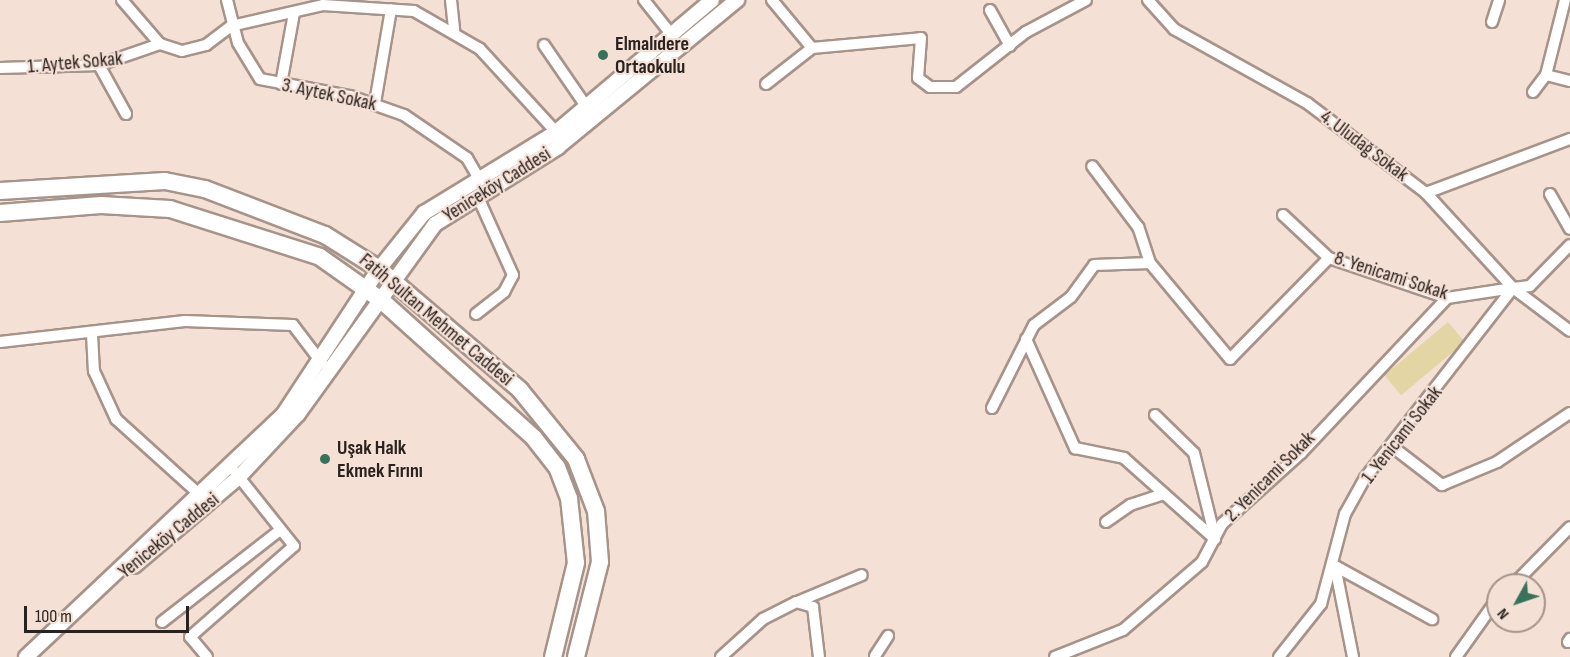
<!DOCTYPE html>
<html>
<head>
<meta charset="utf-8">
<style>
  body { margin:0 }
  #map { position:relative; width:1570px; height:657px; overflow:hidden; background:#f5e0d6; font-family:"Sofia Sans Condensed",sans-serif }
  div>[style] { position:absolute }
  .green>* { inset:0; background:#e3d6a4; transform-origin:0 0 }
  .roads { filter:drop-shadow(2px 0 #a69389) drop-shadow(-2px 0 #a69389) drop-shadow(0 2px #a69389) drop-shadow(0 -2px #a69389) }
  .minor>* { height:10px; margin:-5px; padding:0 5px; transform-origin:5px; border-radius:5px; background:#fff }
  .tertiary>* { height:14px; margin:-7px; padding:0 7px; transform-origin:7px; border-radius:7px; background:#fff }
  .primary>* { height:16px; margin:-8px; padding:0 8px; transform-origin:8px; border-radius:8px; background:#fff }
  .dots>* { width:16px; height:16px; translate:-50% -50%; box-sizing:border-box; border:3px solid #f5e0d6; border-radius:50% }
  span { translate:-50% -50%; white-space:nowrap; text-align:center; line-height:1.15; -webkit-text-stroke:4.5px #f5e0d6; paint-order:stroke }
  .poi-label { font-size:20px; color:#29221e; font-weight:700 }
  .left { translate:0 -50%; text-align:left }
  .street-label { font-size:20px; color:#29221e }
  .north { position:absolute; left:1486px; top:573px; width:60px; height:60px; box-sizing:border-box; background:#f5e0d6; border:2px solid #a3948c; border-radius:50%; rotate:230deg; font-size:16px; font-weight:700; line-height:24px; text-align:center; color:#29221e }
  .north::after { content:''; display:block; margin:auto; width:21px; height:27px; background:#37725b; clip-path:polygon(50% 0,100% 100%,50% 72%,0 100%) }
  .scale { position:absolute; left:24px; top:606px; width:165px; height:27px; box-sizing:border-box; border:3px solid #29221e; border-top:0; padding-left:8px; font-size:18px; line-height:21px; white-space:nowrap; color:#29221e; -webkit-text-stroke:4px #f5e0d6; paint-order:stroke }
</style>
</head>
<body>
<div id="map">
  <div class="green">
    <div style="left:1448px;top:322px;width:26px;height:83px;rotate:50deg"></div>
  </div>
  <div class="roads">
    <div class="minor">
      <div style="left:122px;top:0;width:58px;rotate:49.2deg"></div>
      <div style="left:227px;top:0;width:44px;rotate:75.7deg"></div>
      <div style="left:238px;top:43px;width:42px;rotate:58.6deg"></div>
      <div style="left:260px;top:79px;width:92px;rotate:10.7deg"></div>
      <div style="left:350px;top:96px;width:57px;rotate:19.4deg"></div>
      <div style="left:404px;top:115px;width:76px;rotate:34.3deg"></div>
      <div style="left:467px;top:158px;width:24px;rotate:60deg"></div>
      <div style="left:451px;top:0;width:31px;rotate:84deg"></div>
      <div style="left:644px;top:0;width:43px;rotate:51.5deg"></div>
      <div style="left:772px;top:0;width:62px;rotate:50.2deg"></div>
      <div style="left:812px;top:48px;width:109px;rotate:-5.2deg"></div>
      <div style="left:921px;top:38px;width:40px;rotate:94.3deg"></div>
      <div style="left:918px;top:78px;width:15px;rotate:37deg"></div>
      <div style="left:930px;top:87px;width:26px"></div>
      <div style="left:956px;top:87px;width:89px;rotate:-38.2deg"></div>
      <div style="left:1026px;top:32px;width:68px;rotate:-28.1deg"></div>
      <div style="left:1148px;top:0;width:39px;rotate:48deg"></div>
      <div style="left:1174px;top:29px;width:152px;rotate:29.1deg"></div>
      <div style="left:1307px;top:103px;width:149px;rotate:37.1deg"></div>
      <div style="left:1426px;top:193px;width:129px;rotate:47.5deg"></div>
      <div style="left:1513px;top:288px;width:71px;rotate:37deg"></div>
      <div style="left:990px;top:10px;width:41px;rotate:60.9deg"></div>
      <div style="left:1492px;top:22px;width:23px;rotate:-72deg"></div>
      <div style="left:544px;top:45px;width:74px;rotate:55.5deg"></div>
      <div style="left:99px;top:65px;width:56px;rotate:61.1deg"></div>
      <div style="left:0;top:68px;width:99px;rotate:-1.7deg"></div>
      <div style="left:99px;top:65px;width:65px;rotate:-19deg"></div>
      <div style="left:160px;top:44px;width:23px;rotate:18deg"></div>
      <div style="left:182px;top:51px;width:25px;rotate:-14deg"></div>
      <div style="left:206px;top:45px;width:31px;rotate:-37deg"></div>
      <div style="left:231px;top:26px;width:94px;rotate:-12.9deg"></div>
      <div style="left:323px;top:5px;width:91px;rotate:3.8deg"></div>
      <div style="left:414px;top:11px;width:76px;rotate:29.9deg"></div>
      <div style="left:480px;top:49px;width:113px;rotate:47.5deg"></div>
      <div style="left:1546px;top:75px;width:25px;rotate:14deg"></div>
      <div style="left:281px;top:84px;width:72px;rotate:-79.6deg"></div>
      <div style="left:766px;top:84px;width:58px;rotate:-38deg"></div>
      <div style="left:1533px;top:92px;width:21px;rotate:-53deg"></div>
      <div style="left:1546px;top:75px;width:77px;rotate:-75.8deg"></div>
      <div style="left:375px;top:103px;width:95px;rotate:-80.3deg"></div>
      <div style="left:1426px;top:193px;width:154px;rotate:-20.6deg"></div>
      <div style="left:1550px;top:194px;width:40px;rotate:60.3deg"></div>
      <div style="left:1283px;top:215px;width:63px;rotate:43.1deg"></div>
      <div style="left:1329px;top:258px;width:125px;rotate:18.7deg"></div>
      <div style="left:1447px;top:298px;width:67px;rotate:-8.6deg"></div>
      <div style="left:1150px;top:263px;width:125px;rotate:50.2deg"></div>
      <div style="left:1230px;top:359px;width:141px;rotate:-45.6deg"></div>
      <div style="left:476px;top:314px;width:36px;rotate:-38deg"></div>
      <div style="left:504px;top:292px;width:19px;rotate:-62deg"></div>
      <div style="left:513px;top:275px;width:85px;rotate:-114.2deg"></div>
      <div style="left:92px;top:334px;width:37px;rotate:87deg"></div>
      <div style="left:94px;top:371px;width:53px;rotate:65.4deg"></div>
      <div style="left:116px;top:419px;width:112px;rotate:42.1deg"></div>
      <div style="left:1026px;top:339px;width:120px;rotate:65.8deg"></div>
      <div style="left:1075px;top:448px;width:50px;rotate:11.5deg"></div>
      <div style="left:1124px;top:458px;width:122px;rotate:41.7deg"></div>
      <div style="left:0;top:342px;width:186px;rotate:-6.5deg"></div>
      <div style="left:185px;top:321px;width:108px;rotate:2.1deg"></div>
      <div style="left:293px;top:325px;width:48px;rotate:52.7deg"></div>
      <div style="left:992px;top:408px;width:93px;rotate:-63.2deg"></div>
      <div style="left:1034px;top:325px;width:46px;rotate:-37.1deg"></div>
      <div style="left:1071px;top:297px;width:39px;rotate:-54deg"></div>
      <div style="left:1094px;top:265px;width:56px;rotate:-2deg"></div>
      <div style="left:1150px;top:263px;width:38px;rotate:-108deg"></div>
      <div style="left:1138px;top:227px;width:76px;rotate:-127deg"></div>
      <div style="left:1155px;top:415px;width:54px;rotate:44.3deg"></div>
      <div style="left:1194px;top:453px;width:88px;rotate:76.1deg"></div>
      <div style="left:1394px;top:448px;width:61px;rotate:37.6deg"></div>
      <div style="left:1442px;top:485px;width:60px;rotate:-22.7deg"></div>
      <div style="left:1497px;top:462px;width:88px;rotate:-33.9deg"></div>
      <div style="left:1106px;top:522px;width:29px;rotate:-35deg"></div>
      <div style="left:1130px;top:505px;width:36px;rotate:-18deg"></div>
      <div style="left:1335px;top:566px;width:111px;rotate:28.7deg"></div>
      <div style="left:1335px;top:566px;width:93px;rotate:78.8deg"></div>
      <div style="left:1513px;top:585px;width:81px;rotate:-45.5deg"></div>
      <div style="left:797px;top:602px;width:70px;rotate:-22.6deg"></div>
      <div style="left:162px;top:622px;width:150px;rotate:-37.9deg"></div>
      <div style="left:1568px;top:642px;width:4px;rotate:-56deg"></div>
      <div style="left:875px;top:656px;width:24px;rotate:-57deg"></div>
      <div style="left:207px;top:657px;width:26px;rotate:-130deg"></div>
      <div style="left:190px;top:637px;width:138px;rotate:-41.2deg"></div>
      <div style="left:294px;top:546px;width:95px;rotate:-128.6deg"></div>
      <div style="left:721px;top:657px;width:57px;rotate:-42.1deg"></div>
      <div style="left:763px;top:619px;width:37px;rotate:-27deg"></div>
      <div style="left:796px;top:602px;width:18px;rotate:16deg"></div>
      <div style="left:813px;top:607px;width:50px;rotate:83.2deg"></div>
      <div style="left:1055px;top:657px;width:73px;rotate:-21.7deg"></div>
      <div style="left:1123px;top:630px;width:104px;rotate:-40.7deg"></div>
      <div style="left:1202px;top:562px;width:43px;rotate:-62.2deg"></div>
      <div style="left:1222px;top:524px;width:106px;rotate:-41.9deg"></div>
      <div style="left:1301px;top:453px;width:213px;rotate:-46.7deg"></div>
      <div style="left:1279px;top:657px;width:68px;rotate:-51.6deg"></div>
      <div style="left:1321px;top:604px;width:93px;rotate:-75.1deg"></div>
      <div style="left:1345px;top:514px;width:41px;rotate:-60.9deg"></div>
      <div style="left:1365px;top:478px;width:241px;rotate:-52.1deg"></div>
      <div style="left:1513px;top:288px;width:17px;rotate:-7deg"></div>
      <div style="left:1530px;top:286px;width:57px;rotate:-45.7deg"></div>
      <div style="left:1456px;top:657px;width:72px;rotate:-54.6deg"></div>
    </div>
    <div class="tertiary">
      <div style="left:134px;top:566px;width:138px;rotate:-40.3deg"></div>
      <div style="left:239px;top:477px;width:86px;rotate:-46.9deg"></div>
      <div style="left:298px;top:414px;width:234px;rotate:-54.2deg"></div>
      <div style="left:435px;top:224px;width:145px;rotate:-32deg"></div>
      <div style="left:558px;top:147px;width:232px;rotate:-39.4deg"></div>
      <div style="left:26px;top:657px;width:353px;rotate:-43.3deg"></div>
      <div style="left:283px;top:415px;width:175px;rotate:-56.7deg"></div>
      <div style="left:379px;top:269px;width:72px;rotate:-51.2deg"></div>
      <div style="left:424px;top:213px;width:155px;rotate:-31.5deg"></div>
      <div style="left:556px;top:132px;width:204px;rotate:-40.2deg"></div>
    </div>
    <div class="primary">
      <div style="left:0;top:191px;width:165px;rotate:-3.5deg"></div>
      <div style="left:165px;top:181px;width:41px;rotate:11.3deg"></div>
      <div style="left:205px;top:189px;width:129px;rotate:21deg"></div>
      <div style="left:325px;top:235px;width:64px;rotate:32.2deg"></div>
      <div style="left:379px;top:269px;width:186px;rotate:40.6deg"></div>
      <div style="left:520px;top:390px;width:89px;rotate:50.9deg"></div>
      <div style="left:576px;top:459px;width:56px;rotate:69deg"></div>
      <div style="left:596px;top:511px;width:51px;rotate:85.5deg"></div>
      <div style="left:600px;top:562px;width:98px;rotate:104.2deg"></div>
      <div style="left:0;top:213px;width:101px;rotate:-4.5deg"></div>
      <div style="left:101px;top:205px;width:69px;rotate:3.3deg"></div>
      <div style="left:170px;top:209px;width:157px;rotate:17.7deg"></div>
      <div style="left:320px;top:257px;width:75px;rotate:35.2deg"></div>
      <div style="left:381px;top:300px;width:206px;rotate:42deg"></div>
      <div style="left:534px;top:438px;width:37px;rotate:52deg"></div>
      <div style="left:557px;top:467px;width:33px;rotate:69deg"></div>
      <div style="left:569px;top:498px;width:65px;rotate:83.9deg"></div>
      <div style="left:576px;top:563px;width:97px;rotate:103.7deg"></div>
    </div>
  </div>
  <div class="dots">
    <div style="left:603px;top:55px;background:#37725b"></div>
    <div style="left:325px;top:459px;background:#37725b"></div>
  </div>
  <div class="poi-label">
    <span class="left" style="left:615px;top:56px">Elmalıdere<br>Ortaokulu</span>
    <span class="left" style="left:337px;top:460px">Uşak Halk<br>Ekmek Fırını</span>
  </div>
  <div class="street-label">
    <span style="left:75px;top:63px;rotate:-5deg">1. Aytek Sokak</span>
    <span style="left:329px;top:95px;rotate:12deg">3. Aytek Sokak</span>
    <span style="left:1364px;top:146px;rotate:37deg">4. Uludağ Sokak</span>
    <span style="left:497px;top:185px;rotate:-32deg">Yeniceköy Caddesi</span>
    <span style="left:1391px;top:276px;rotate:18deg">8. Yenicami Sokak</span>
    <span style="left:436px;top:320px;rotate:40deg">Fatih Sultan Mehmet Caddesi</span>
    <span style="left:1402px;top:435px;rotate:-52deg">1. Yenicami Sokak</span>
    <span style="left:1270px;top:477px;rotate:-45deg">2. Yenicami Sokak</span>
    <span style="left:169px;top:536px;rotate:-39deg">Yeniceköy Caddesi</span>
  </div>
  <div class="north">N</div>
  <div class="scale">100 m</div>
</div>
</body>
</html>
